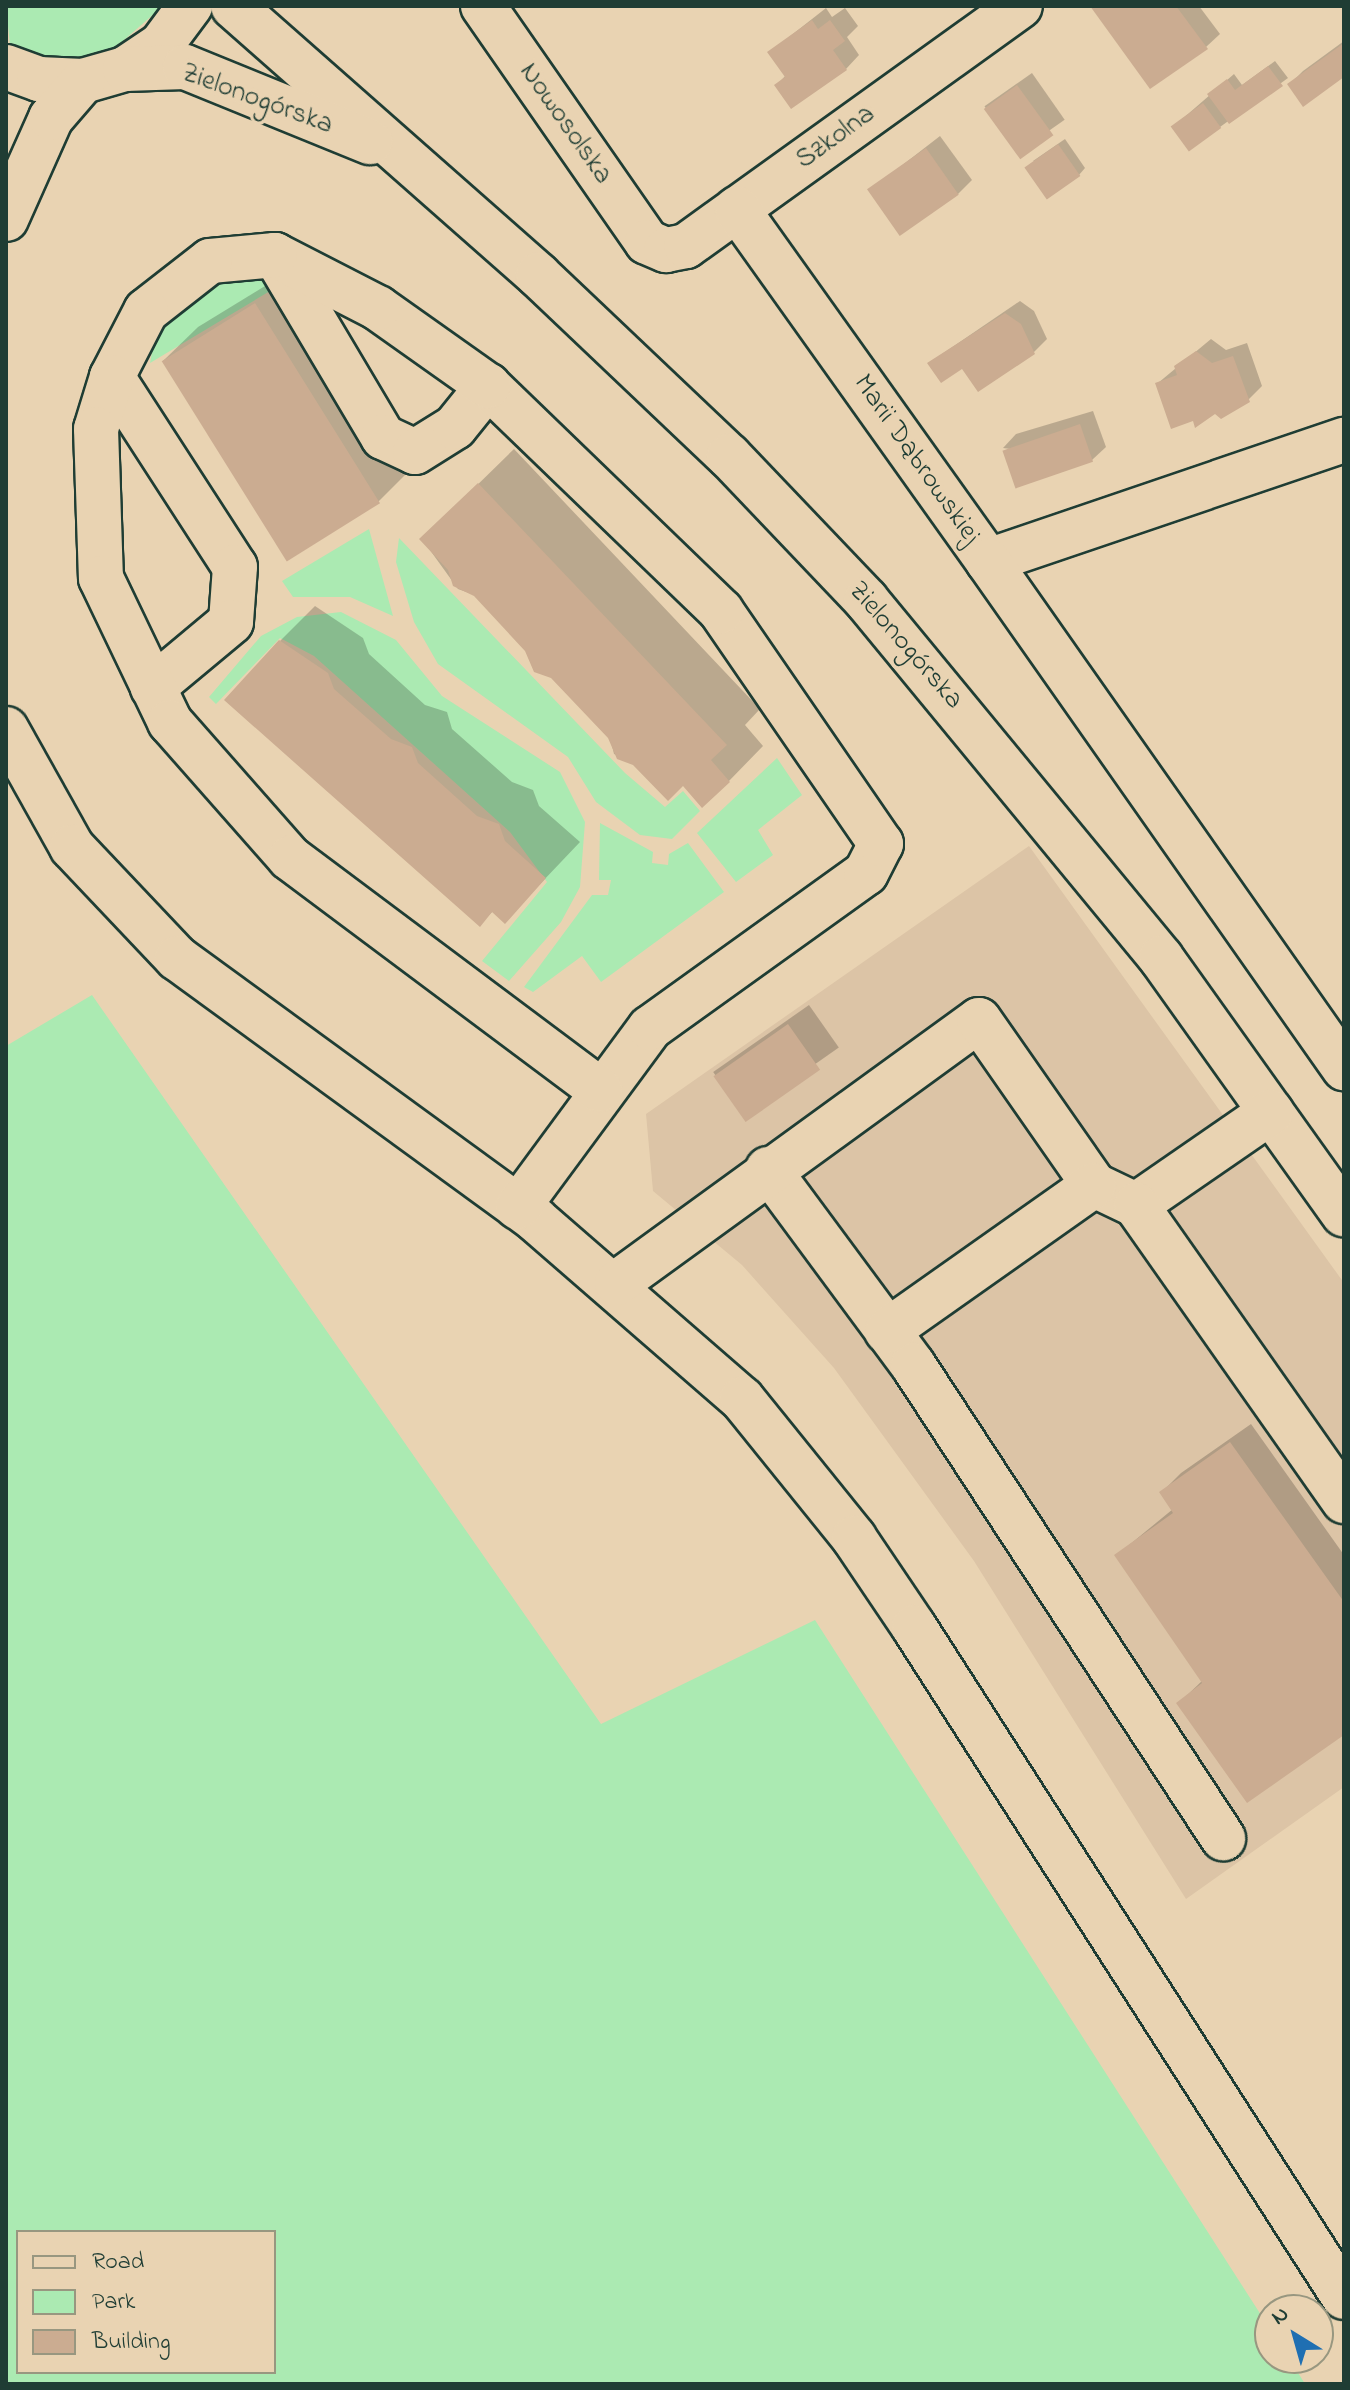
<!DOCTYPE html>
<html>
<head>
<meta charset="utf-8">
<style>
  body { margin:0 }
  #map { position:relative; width:1350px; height:2390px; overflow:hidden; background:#e9d3b2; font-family:"Indie Flower",sans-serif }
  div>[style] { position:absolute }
  .built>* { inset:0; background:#dcc4a6 }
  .green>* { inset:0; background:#abeab2 }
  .shadow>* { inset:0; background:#0003; transform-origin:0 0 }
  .building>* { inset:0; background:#cbac91; transform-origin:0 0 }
  .roads { filter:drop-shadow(2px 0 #1f3d34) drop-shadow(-2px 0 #1f3d34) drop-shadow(0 2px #1f3d34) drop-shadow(0 -2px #1f3d34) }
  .minor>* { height:44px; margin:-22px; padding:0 22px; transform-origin:22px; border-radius:22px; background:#e9d3b2 }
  span { translate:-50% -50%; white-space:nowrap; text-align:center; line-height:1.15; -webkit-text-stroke:7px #e9d3b2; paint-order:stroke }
  .street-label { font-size:28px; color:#1f3d34 }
  .frame { position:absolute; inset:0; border:8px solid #1f3d34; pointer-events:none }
  .legend { position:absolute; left:16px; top:2230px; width:260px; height:144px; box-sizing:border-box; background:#e9d3b2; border:2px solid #989780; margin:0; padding:10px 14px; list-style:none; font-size:24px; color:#1f3d34 }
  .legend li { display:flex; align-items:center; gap:16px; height:40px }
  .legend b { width:40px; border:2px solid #989780 }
  .north { position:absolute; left:1254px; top:2294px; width:80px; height:80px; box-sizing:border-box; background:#e9d3b2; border:2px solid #989780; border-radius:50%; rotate:323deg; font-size:22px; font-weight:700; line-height:32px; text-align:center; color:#1f3d34 }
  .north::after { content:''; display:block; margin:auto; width:28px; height:36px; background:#1f6fb2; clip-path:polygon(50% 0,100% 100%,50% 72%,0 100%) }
</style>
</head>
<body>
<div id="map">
  <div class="built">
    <div style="clip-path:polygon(1029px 846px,1344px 1283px,1344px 1787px,1186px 1899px,974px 1561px,834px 1368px,742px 1265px,653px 1191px,646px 1114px)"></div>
  </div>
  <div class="green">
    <div style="clip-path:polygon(6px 6px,163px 6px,115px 48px,80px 58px,44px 57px,10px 45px)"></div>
    <div style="clip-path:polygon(246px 272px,275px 288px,150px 363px,158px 318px,199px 282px)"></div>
    <div style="clip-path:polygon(369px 529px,393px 616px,350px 597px,293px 597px,282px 581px)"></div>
    <div style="clip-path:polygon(399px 538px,625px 773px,665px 807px,683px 791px,700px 811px,672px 839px,640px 835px,596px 802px,568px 757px,438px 664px,414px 622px,396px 562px)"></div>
    <div style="clip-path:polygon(341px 612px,396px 640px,442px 696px,560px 772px,585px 822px,580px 887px,561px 922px,509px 981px,482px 961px,547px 882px,510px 832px,314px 656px,280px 638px,216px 704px,209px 697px,261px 636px,297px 617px)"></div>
    <div style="clip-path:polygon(777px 758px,802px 795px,758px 830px,773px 855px,736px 882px,697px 833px)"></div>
    <div style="clip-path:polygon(600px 823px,653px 852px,652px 863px,668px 865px,669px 854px,688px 843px,724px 892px,601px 982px,582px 956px,533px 992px,524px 987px,592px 895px,608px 895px,611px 880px,599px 880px)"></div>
    <div style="clip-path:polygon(evenodd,92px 995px,601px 1724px,815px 1620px,1270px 2329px,1270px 2358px,1289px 2358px,1305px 2384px,6px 2384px,6px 1046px,92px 995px,18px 2232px,274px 2232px,274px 2372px,18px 2372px,18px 2232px)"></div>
  </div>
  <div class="shadow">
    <div style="clip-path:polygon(1092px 6px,1199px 6px,1220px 34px,1206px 47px)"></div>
    <div style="clip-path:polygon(826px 8px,832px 17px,845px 8px,858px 26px,847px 37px,859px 55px,846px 69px,776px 86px,786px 75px,770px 52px)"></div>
    <div style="clip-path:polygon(1344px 41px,1344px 75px,1290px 84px,1303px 71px)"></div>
    <div style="clip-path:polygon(1275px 61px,1288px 78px,1220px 127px,1180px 121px,1234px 74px,1242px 85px)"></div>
    <div style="left:1032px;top:73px;width:57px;height:58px;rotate:55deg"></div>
    <div style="clip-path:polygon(940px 136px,972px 180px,958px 194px,869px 191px)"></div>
    <div style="clip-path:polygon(1065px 139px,1085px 168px,1079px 175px,1033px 161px)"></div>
    <div style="clip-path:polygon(291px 270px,412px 468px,377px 503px,163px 361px,198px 327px)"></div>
    <div style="clip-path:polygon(1020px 301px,1034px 311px,1047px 339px,1033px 353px,962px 366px,929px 363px)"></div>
    <div style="clip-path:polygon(1211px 339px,1226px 350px,1247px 343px,1262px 386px,1248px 400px,1194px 419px,1158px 383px)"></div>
    <div style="clip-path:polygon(1093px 411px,1106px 447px,1092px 460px,1003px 448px,1016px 434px)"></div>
    <div style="clip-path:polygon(514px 449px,760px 709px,745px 725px,763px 746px,729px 781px,684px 783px,614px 754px,610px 737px,475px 595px,458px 589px,422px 539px)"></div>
    <div style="clip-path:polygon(315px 606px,363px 638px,369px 654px,425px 705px,447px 712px,452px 729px,512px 782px,533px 790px,539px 806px,580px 842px,505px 921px,493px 911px,480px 924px,280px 641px)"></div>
    <div style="left:809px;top:1005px;width:52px;height:117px;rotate:55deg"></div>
    <div style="clip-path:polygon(1251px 1424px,1344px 1555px,1344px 1733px,1179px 1703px,1203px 1680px,1117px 1555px,1173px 1509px,1161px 1493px,1181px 1473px)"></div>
  </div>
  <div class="building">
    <div style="clip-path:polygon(1090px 6px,1176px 6px,1208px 49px,1150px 89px)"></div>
    <div style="clip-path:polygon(812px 20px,818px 29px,830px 20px,845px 41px,833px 50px,847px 70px,791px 109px,774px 85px,785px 77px,767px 52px)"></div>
    <div style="clip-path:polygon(1344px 43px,1344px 77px,1303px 107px,1287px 84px)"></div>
    <div style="clip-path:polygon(1268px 66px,1283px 86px,1229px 124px,1207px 94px,1227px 79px,1235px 90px)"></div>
    <div style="left:1017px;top:85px;width:62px;height:41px;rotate:54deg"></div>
    <div style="left:1203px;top:103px;width:31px;height:40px;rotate:54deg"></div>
    <div style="left:1058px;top:144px;width:39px;height:41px;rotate:55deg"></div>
    <div style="left:926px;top:148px;width:57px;height:72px;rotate:55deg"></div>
    <div style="left:255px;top:303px;width:236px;height:110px;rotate:58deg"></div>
    <div style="clip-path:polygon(1005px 313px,1021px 324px,1035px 354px,978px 392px,962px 369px,941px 383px,927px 363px)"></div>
    <div style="clip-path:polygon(1196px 351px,1212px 363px,1233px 356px,1250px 402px,1221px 419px,1215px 414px,1195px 428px,1193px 421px,1171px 429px,1155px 383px,1177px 375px,1174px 366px)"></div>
    <div style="left:1080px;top:424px;width:40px;height:82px;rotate:71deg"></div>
    <div style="clip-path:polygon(478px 483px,727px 745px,711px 760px,730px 782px,702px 808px,683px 786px,668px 801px,633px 765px,617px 759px,608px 738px,551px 678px,534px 672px,525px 651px,474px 596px,453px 586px,448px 570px,419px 539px)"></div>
    <div style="clip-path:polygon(279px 640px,328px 673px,334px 689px,391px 739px,412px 747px,418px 763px,477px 816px,499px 824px,505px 841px,546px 878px,505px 924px,492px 912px,480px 927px,224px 700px)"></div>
    <div style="left:788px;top:1024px;width:56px;height:91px;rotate:55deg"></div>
    <div style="clip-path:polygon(1230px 1442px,1344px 1602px,1344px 1735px,1247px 1803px,1176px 1703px,1202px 1683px,1114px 1555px,1173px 1513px,1159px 1492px)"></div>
  </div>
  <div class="roads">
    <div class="minor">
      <div style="left:233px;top:6px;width:407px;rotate:41.4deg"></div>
      <div style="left:538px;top:275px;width:263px;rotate:43.5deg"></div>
      <div style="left:729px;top:456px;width:199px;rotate:46.4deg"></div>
      <div style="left:866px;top:600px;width:464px;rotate:50.5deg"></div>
      <div style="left:1161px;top:958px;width:315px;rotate:54.5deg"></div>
      <div style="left:483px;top:6px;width:287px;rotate:55.2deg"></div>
      <div style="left:647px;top:242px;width:21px;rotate:23deg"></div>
      <div style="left:666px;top:250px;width:20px;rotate:-11deg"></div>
      <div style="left:686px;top:246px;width:411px;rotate:-35.7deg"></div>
      <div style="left:6px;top:67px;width:35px;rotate:20deg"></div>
      <div style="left:39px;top:79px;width:44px;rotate:2.6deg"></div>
      <div style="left:83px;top:81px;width:44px;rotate:-15.9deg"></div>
      <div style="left:125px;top:69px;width:43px;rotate:-33.7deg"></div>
      <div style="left:161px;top:45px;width:49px;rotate:-53.4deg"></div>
      <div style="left:125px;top:69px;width:60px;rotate:-1.9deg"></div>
      <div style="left:185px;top:67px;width:200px;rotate:22.1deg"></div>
      <div style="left:737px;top:209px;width:432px;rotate:54.5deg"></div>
      <div style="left:988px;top:561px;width:376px;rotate:-18.8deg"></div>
      <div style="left:6px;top:219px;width:111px;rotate:-66deg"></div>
      <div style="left:51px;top:118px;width:49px;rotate:-49.1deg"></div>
      <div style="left:275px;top:255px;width:212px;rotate:59.3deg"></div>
      <div style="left:383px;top:437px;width:35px;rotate:25deg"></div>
      <div style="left:415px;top:452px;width:47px;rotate:-32deg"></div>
      <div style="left:455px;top:427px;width:53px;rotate:-51.2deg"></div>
      <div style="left:112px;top:377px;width:226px;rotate:57.1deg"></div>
      <div style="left:235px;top:567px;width:55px;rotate:94.2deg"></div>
      <div style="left:231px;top:622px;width:102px;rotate:140.2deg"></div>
      <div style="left:988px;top:561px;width:620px;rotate:54.92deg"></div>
      <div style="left:6px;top:729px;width:135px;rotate:60.8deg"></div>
      <div style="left:72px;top:847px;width:153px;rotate:46.6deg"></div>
      <div style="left:177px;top:958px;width:444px;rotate:36.1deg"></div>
      <div style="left:536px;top:1220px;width:273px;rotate:41deg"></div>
      <div style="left:742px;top:1399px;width:179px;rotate:51.1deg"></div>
      <div style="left:854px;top:1538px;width:107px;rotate:56deg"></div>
      <div style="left:914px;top:1627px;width:796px;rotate:57.31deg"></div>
      <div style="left:768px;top:1169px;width:244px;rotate:53.5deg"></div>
      <div style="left:913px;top:1365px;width:566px;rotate:56.76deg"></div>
      <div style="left:1136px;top:1205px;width:164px;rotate:-34.6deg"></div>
      <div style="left:518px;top:1207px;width:222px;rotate:-53.6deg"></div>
      <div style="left:650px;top:1028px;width:266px;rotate:-35.7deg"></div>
      <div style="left:866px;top:873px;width:33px;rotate:-63deg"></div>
      <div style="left:881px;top:844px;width:283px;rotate:-124.5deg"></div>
      <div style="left:721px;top:611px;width:324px;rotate:-136deg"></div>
      <div style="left:488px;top:386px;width:135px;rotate:-144.7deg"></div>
      <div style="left:378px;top:308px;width:116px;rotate:-152.8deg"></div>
      <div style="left:275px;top:255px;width:65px;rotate:174.7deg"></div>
      <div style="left:210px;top:261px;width:81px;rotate:142deg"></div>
      <div style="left:146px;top:311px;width:74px;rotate:117.3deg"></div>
      <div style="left:112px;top:377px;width:54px;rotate:107.1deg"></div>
      <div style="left:96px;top:429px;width:149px;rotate:88.1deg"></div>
      <div style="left:101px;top:578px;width:160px;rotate:64.4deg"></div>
      <div style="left:170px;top:722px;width:181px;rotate:48.6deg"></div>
      <div style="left:290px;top:858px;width:387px;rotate:36.8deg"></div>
      <div style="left:617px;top:1283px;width:447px;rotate:-36deg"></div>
      <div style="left:979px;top:1020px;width:201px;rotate:55.1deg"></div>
      <div style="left:1094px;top:1185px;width:47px;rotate:25.5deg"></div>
      <div style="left:1136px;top:1205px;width:362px;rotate:54.9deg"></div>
      <div style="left:887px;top:1331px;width:253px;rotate:-35.2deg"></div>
    </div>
  </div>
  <div class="street-label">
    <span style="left:257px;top:100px;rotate:20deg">Zielonogórska</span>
    <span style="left:565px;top:124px;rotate:55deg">Nowosolska</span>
    <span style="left:836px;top:138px;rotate:-36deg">Szkolna</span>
    <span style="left:916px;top:460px;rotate:55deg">Marii Dąbrowskiej</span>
    <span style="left:905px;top:646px;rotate:49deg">Zielonogórska</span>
  </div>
  <div class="frame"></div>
  <ul class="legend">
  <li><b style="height:10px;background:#e9d3b2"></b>Road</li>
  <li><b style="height:22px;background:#abeab2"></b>Park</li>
  <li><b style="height:22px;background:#cbac91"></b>Building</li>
  </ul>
  <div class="north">N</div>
</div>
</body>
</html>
